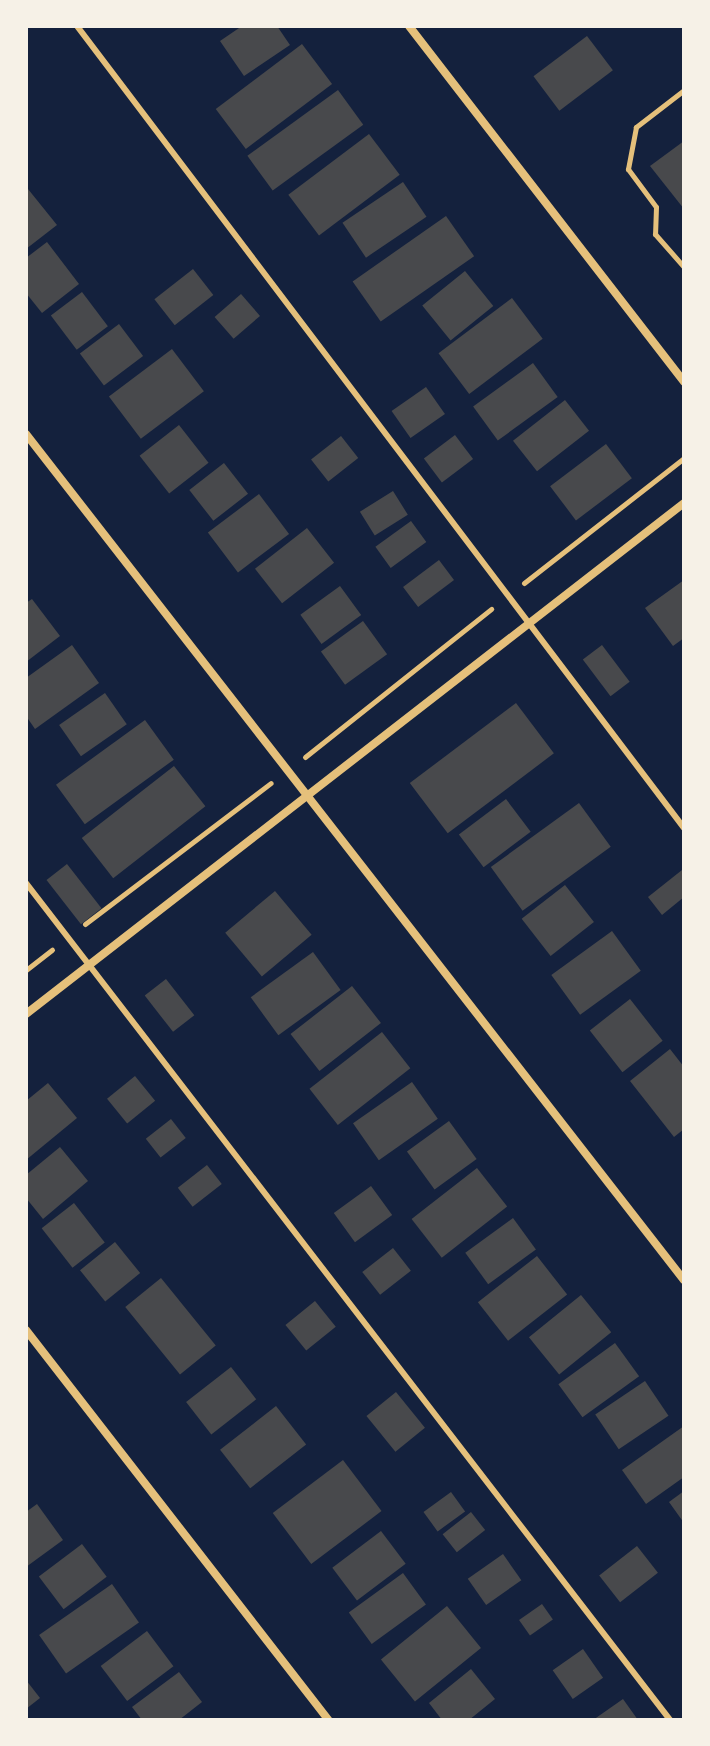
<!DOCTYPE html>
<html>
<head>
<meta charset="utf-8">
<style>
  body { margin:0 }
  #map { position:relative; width:710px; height:1746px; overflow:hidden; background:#14213d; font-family:"Space Grotesk",sans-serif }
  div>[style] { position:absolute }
  .building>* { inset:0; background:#48494c; transform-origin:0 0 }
  .path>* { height:5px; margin:-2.5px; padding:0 2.5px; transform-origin:2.5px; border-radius:2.5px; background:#e5c07b }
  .service>* { height:6px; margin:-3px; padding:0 3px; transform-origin:3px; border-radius:3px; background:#e5c07b }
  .minor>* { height:8px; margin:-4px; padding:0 4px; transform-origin:4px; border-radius:4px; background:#e5c07b }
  span { translate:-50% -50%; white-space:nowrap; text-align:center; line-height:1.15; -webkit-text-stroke:6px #f6f1e7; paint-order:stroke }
  .frame { position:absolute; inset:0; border:28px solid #f6f1e7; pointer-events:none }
</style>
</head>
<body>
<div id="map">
  <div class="building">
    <div style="clip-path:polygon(242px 26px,277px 26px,290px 45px,244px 76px,220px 41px)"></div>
    <div style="left:587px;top:36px;width:43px;height:67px;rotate:53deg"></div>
    <div style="left:302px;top:44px;width:50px;height:108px;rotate:53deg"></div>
    <div style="left:338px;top:90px;width:43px;height:112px;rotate:54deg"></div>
    <div style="left:369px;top:134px;width:51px;height:101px;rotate:53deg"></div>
    <div style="clip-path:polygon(684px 141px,684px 209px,650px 166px)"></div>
    <div style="left:403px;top:182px;width:42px;height:73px;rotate:56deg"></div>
    <div style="clip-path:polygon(28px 189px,57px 225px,26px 249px,26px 190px)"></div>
    <div style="left:446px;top:216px;width:49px;height:114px;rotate:55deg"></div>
    <div style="clip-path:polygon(47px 242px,79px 284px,42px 313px,26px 293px,26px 258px)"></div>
    <div style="left:193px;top:269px;width:33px;height:49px;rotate:52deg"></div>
    <div style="left:465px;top:271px;width:45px;height:55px;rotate:51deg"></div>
    <div style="left:82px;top:292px;width:43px;height:39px;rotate:53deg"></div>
    <div style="left:241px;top:294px;width:29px;height:35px;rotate:49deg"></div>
    <div style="left:512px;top:298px;width:51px;height:92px;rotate:53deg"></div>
    <div style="left:119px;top:324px;width:40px;height:49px;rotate:53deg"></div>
    <div style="left:172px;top:349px;width:53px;height:79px;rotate:53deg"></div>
    <div style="left:533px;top:363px;width:42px;height:74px;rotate:54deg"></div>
    <div style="left:426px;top:387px;width:33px;height:42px;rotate:55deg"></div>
    <div style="left:565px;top:400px;width:39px;height:66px;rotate:52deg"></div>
    <div style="left:179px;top:425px;width:48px;height:50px;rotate:52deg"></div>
    <div style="left:455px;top:435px;width:30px;height:39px;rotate:53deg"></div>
    <div style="left:341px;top:436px;width:28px;height:38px;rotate:52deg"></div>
    <div style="left:606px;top:444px;width:43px;height:70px;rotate:53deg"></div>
    <div style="left:224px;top:463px;width:39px;height:44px;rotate:52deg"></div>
    <div style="left:393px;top:491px;width:28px;height:39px;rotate:58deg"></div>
    <div style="left:259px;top:494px;width:50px;height:64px;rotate:53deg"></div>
    <div style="left:411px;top:521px;width:26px;height:44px;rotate:54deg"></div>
    <div style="left:307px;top:528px;width:44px;height:66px;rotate:52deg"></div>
    <div style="left:439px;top:560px;width:25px;height:45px;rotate:53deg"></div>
    <div style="clip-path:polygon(684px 580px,684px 638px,673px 646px,645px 608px)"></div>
    <div style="left:340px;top:586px;width:36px;height:49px;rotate:54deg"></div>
    <div style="clip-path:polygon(32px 599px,60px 636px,26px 662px,26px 603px)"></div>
    <div style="left:363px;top:621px;width:41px;height:52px;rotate:54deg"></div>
    <div style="clip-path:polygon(72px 645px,99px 683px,35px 729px,26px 716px,26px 678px)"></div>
    <div style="left:602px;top:645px;width:46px;height:24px;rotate:53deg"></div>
    <div style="left:105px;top:693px;width:38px;height:56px;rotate:55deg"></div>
    <div style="left:516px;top:703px;width:63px;height:133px;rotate:53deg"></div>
    <div style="left:145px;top:720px;width:49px;height:110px;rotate:54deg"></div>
    <div style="left:174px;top:766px;width:51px;height:117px;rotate:52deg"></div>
    <div style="left:506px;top:799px;width:41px;height:59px;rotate:53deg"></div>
    <div style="left:579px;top:803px;width:54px;height:109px;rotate:54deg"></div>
    <div style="left:67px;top:864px;width:56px;height:26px;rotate:52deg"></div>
    <div style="clip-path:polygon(682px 870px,684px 897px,662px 915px,648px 897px)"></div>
    <div style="left:565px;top:885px;width:47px;height:55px;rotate:52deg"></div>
    <div style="left:275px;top:891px;width:57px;height:65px;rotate:50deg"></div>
    <div style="left:612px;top:931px;width:49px;height:75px;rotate:54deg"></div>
    <div style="left:313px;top:952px;width:47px;height:77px;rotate:54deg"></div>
    <div style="left:166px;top:979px;width:46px;height:27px;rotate:52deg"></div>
    <div style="left:352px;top:986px;width:47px;height:78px;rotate:52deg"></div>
    <div style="left:630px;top:999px;width:53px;height:51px;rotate:52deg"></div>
    <div style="left:382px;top:1032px;width:46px;height:92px;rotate:52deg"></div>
    <div style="clip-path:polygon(670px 1049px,684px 1067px,684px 1129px,674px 1137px,630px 1081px)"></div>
    <div style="left:135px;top:1076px;width:32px;height:36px;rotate:51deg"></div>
    <div style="left:412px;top:1082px;width:45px;height:72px;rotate:55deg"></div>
    <div style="clip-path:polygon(48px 1083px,77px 1118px,26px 1160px,26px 1101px)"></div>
    <div style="left:171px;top:1119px;width:24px;height:32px;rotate:52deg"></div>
    <div style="left:449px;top:1121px;width:47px;height:52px;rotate:54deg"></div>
    <div style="clip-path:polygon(60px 1147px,88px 1181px,43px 1219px,26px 1198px,26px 1175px)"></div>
    <div style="left:207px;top:1165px;width:24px;height:37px;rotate:52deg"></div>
    <div style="left:477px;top:1168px;width:49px;height:83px;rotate:52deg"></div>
    <div style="left:371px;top:1186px;width:36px;height:46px;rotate:54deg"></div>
    <div style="left:74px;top:1203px;width:50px;height:41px;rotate:52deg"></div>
    <div style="left:513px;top:1218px;width:39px;height:59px;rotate:54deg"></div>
    <div style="left:115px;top:1242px;width:40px;height:45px;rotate:51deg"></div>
    <div style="left:393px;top:1248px;width:29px;height:39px;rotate:52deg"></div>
    <div style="left:537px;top:1256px;width:49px;height:75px;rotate:52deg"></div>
    <div style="left:161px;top:1278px;width:87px;height:46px;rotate:51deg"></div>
    <div style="left:581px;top:1295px;width:48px;height:67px;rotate:51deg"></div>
    <div style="left:315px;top:1301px;width:33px;height:38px;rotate:51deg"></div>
    <div style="left:615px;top:1343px;width:41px;height:70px;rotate:54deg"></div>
    <div style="left:231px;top:1367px;width:41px;height:57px;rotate:52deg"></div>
    <div style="left:645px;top:1381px;width:42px;height:60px;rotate:56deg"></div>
    <div style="left:396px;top:1392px;width:46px;height:38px;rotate:51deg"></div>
    <div style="left:276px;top:1406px;width:49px;height:71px;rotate:52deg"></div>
    <div style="clip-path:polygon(684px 1426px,684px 1477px,646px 1504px,622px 1470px)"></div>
    <div style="left:343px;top:1460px;width:64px;height:88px;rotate:53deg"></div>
    <div style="clip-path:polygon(684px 1491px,684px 1523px,669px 1502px)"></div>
    <div style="left:451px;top:1492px;width:24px;height:34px;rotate:54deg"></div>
    <div style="clip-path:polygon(37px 1504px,63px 1540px,26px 1567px,26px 1512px)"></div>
    <div style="left:471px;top:1512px;width:23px;height:36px;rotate:52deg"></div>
    <div style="left:381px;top:1531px;width:41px;height:61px;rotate:53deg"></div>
    <div style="left:82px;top:1544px;width:41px;height:54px;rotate:53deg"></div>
    <div style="left:637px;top:1546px;width:34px;height:48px;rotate:52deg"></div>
    <div style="left:503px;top:1554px;width:32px;height:43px;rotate:55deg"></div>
    <div style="left:403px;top:1573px;width:39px;height:67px;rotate:54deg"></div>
    <div style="left:112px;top:1584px;width:47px;height:89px;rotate:55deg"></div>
    <div style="left:542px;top:1604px;width:19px;height:28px;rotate:55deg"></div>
    <div style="left:447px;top:1606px;width:54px;height:85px;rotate:51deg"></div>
    <div style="left:147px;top:1631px;width:44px;height:58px;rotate:53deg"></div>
    <div style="left:583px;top:1649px;width:35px;height:37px;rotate:55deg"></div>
    <div style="clip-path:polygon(471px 1669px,495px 1699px,469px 1720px,442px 1720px,429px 1703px)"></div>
    <div style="clip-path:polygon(179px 1672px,202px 1702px,179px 1720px,142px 1720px,132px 1707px)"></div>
    <div style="clip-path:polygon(26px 1680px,40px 1698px,26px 1709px)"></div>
    <div style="clip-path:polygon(623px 1699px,638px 1720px,593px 1720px)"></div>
  </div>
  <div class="path">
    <div style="left:684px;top:90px;width:61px;rotate:142.4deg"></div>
    <div style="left:636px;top:127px;width:43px;rotate:100.8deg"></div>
    <div style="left:628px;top:169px;width:47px;rotate:53.6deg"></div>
    <div style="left:656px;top:207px;width:27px;rotate:92deg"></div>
    <div style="left:655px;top:234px;width:44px;rotate:48.7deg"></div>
    <div style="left:524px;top:583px;width:203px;rotate:-38deg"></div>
    <div style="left:305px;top:757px;width:238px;rotate:-38.5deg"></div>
    <div style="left:85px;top:924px;width:233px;rotate:-37.2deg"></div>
    <div style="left:26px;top:970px;width:33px;rotate:-38deg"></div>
  </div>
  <div class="service">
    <div style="left:77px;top:26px;width:1006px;rotate:52.88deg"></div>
    <div style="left:26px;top:883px;width:1056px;rotate:52.42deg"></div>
  </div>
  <div class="minor">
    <div style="left:409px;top:26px;width:450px;rotate:52.3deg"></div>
    <div style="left:26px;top:434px;width:1072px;rotate:52.13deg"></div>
    <div style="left:26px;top:1014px;width:833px;rotate:-37.83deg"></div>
    <div style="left:26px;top:1330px;width:494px;rotate:52.2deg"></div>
  </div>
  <div class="frame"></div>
</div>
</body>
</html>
